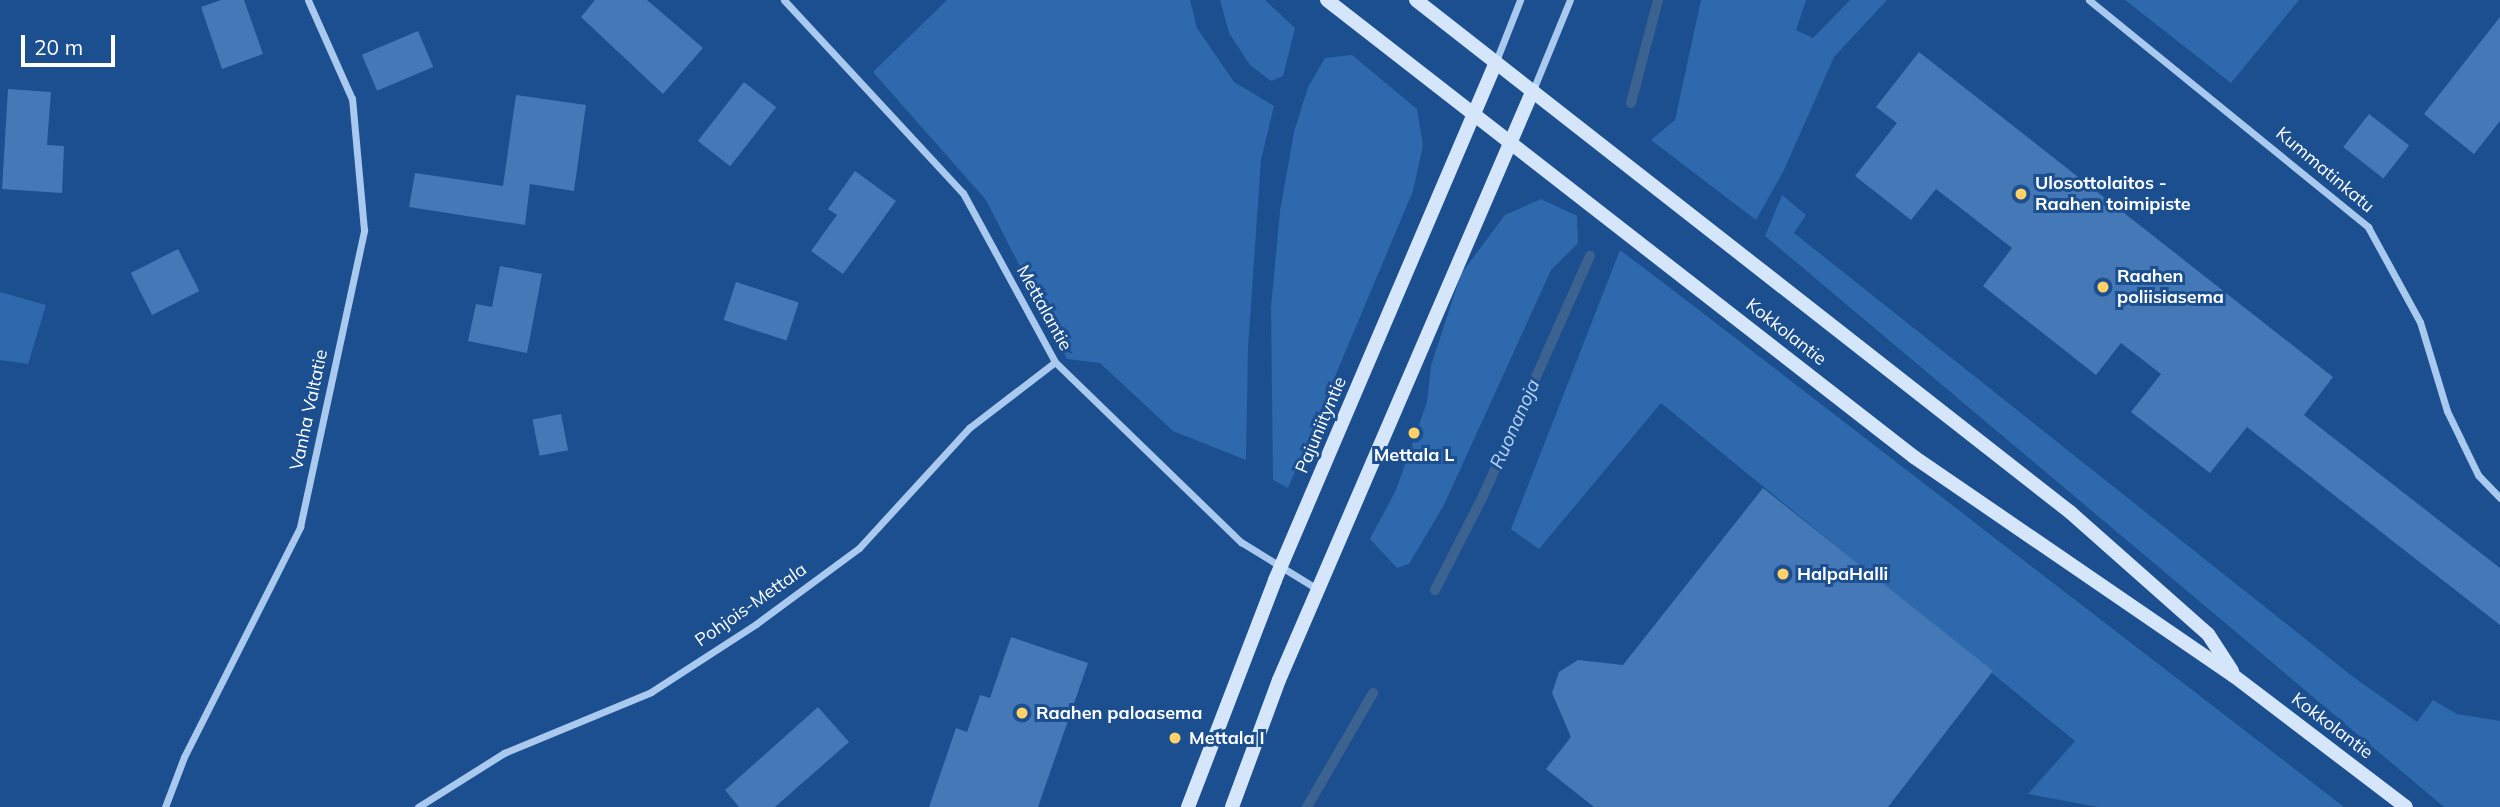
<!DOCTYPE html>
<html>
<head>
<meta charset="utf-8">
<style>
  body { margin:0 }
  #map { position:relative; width:2500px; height:807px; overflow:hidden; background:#1b4f8f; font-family:Mulish,sans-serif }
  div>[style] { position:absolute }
  .green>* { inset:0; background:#2e69ad }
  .stream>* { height:10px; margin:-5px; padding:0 5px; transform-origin:5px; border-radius:5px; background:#3c6290 }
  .building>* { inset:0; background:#4478b7; transform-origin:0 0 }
  .street>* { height:7px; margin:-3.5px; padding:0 3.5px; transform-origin:3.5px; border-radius:3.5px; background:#a9c9ee }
  .secondary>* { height:14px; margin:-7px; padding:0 7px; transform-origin:7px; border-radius:7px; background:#d6e6fa }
  .dots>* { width:19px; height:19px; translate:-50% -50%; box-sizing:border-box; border:4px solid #1b4f8f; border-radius:50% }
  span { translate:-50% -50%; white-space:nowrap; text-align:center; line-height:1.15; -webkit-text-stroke:6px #1b4f8f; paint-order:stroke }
  .street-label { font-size:18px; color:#fff }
  .poi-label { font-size:18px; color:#fff; font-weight:700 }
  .left { translate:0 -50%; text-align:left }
  .water-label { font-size:19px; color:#b5d3f5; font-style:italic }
  .scale { position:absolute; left:21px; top:35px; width:94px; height:32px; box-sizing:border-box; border:4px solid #fff; border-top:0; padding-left:9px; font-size:21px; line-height:24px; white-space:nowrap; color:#fff; -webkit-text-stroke:5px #1b4f8f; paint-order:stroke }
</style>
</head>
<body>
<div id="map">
  <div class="green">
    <div style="clip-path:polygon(947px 0,1190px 0,1197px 28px,1234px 82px,1274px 106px,1261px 160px,1248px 348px,1246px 460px,1173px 431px,1100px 363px,1067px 359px,986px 200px,873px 72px)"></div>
    <div style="clip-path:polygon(1220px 0,1265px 0,1295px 28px,1283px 76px,1271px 81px,1250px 65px,1229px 33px)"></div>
    <div style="clip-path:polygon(1701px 0,1806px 0,1796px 30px,1813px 38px,1850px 0,1887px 0,1834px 57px,1784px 170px,1756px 220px,1651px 140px,1675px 120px)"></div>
    <div style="clip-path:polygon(2125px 0,2299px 0,2231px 83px)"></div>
    <div style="clip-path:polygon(1352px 55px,1417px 109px,1423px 145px,1413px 191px,1288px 488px,1273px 480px,1271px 307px,1280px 211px,1294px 132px,1308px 87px,1325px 58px)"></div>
    <div style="clip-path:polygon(1782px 195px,1806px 215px,1794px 233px,2352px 676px,2417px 722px,2433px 700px,2457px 714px,2500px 721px,2500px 807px,2444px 807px,1765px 236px)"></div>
    <div style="clip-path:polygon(1541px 199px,1577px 216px,1578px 243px,1551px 270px,1444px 505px,1409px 564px,1397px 568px,1370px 539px,1396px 490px,1427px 402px,1431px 366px,1461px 274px,1505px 215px)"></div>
    <div style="clip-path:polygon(1620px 250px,1695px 307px,2344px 807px,2098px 807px,2028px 794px,2075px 741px,1661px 403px,1539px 549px,1511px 529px)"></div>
    <div style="clip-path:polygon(0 292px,46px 305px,28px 364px,0 360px)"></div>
  </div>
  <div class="stream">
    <div style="left:1631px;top:103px;width:106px;rotate:-75.3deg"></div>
    <div style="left:1435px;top:590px;width:106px;rotate:-62.9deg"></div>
    <div style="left:1483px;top:496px;width:263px;rotate:-66deg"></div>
    <div style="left:1307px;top:807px;width:132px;rotate:-59.9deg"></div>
  </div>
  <div class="building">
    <div style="clip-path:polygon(221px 0,244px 0,263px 54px,222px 69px,201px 7px)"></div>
    <div style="clip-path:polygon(595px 0,647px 0,703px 48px,663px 94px,581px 17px)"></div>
    <div style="clip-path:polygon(2500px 17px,2500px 121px,2474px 154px,2424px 114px)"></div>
    <div style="left:418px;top:31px;width:39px;height:61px;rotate:67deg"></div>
    <div style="clip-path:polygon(1919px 52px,2333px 377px,2304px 415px,2500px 568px,2500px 625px,2247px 427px,2210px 473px,2131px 412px,2161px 374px,2121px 343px,2096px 375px,1983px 286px,2012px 248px,1936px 189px,1911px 220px,1855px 176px,1897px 123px,1876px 107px)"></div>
    <div style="left:744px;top:82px;width:41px;height:75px;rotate:38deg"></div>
    <div style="clip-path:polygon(8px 89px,51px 92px,47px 145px,64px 146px,62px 193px,2px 189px)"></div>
    <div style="clip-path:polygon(516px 95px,586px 105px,574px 191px,530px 184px,525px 225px,409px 207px,415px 173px,503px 186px)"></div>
    <div style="left:2369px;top:114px;width:51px;height:42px;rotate:38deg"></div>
    <div style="clip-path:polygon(855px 171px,896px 201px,843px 274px,811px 251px,837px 215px,828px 209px)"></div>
    <div style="left:178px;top:249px;width:47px;height:53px;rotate:63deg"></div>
    <div style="clip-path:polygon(500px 266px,542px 274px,527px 353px,468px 341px,476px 304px,492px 307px)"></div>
    <div style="left:736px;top:282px;width:66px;height:40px;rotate:18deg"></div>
    <div style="left:561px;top:414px;width:37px;height:29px;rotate:79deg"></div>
    <div style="clip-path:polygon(1763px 488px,1993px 671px,1888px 807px,1594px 807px,1546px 769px,1571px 737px,1552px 693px,1559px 672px,1578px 660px,1623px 665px)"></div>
    <div style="clip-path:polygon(1011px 637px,1088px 663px,1038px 807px,929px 807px,956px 728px,967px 732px,980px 695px,990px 698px)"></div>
    <div style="clip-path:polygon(818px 707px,849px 742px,775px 807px,739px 807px,725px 790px)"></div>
  </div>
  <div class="street">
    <div style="left:784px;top:0;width:263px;rotate:47.2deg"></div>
    <div style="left:963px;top:193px;width:192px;rotate:61.4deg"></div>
    <div style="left:1055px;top:362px;width:259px;rotate:44.1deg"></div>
    <div style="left:1241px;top:542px;width:92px;rotate:31.6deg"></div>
    <div style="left:2089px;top:0;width:360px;rotate:39.1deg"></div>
    <div style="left:2368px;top:227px;width:108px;rotate:61.3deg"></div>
    <div style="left:2420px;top:322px;width:93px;rotate:73.1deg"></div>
    <div style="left:2447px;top:411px;width:32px;rotate:64deg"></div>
    <div style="left:2461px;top:440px;width:39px;rotate:64deg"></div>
    <div style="left:2478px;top:475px;width:32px;rotate:46deg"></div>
    <div style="left:1496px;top:61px;width:66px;rotate:-68.5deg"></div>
    <div style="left:1533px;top:90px;width:97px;rotate:-67.7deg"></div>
    <div style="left:165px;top:807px;width:53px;rotate:-69.2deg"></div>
    <div style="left:184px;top:757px;width:258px;rotate:-63.2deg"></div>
    <div style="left:300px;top:527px;width:304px;rotate:-77.8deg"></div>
    <div style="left:364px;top:230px;width:132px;rotate:-95.2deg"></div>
    <div style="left:352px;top:99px;width:108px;rotate:-114deg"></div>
    <div style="left:418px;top:807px;width:102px;rotate:-32.1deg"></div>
    <div style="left:504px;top:753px;width:159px;rotate:-22.5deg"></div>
    <div style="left:651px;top:692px;width:125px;rotate:-32.9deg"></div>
    <div style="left:756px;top:624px;width:128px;rotate:-36.4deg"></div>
    <div style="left:859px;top:548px;width:163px;rotate:-47.5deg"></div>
    <div style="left:969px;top:428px;width:108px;rotate:-37.5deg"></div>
  </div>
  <div class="secondary">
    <div style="left:1327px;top:0;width:744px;rotate:37.9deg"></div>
    <div style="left:1914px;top:457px;width:388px;rotate:34.4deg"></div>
    <div style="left:2234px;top:676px;width:216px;rotate:37.3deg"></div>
    <div style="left:1416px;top:0;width:831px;rotate:38.06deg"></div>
    <div style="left:2070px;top:512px;width:184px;rotate:41.5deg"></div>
    <div style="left:2208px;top:634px;width:44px;rotate:57deg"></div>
    <div style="left:1188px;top:807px;width:243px;rotate:-69deg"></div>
    <div style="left:1275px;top:580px;width:563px;rotate:-66.89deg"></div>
    <div style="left:1232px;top:807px;width:135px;rotate:-69.7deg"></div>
    <div style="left:1279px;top:680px;width:642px;rotate:-66.71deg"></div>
  </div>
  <div class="dots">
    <div style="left:2021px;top:194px;background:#ffd166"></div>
    <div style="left:2103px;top:287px;background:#ffd166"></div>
    <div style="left:1414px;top:433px;background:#ffd166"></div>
    <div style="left:1783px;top:574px;background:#ffd166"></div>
    <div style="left:1022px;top:713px;background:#ffd166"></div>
    <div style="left:1175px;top:738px;background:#ffd166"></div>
  </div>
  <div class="street-label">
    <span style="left:2325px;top:170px;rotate:40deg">Kummatinkatu</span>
    <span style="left:1044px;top:308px;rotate:61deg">Mettalantie</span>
    <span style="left:1786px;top:332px;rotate:38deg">Kokkolantie</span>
    <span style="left:309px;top:410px;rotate:-78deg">Vanha Valtatie</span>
    <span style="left:1321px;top:425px;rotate:-67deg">Pajuniityntie</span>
    <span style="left:751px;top:605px;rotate:-35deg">Pohjois-Mettala</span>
    <span style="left:2332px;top:726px;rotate:37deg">Kokkolantie</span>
  </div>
  <div class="poi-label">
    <span class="left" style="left:2035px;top:194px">Ulosottolaitos -<br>Raahen toimipiste</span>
    <span class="left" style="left:2117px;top:287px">Raahen<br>poliisiasema</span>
    <span style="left:1414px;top:455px">Mettala L</span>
    <span class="left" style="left:1797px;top:574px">HalpaHalli</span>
    <span class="left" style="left:1036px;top:713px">Raahen paloasema</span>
    <span class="left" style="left:1189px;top:738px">Mettala I</span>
  </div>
  <div class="water-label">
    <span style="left:1515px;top:424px;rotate:-66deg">Ruonanoja</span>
  </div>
  <div class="scale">20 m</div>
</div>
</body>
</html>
